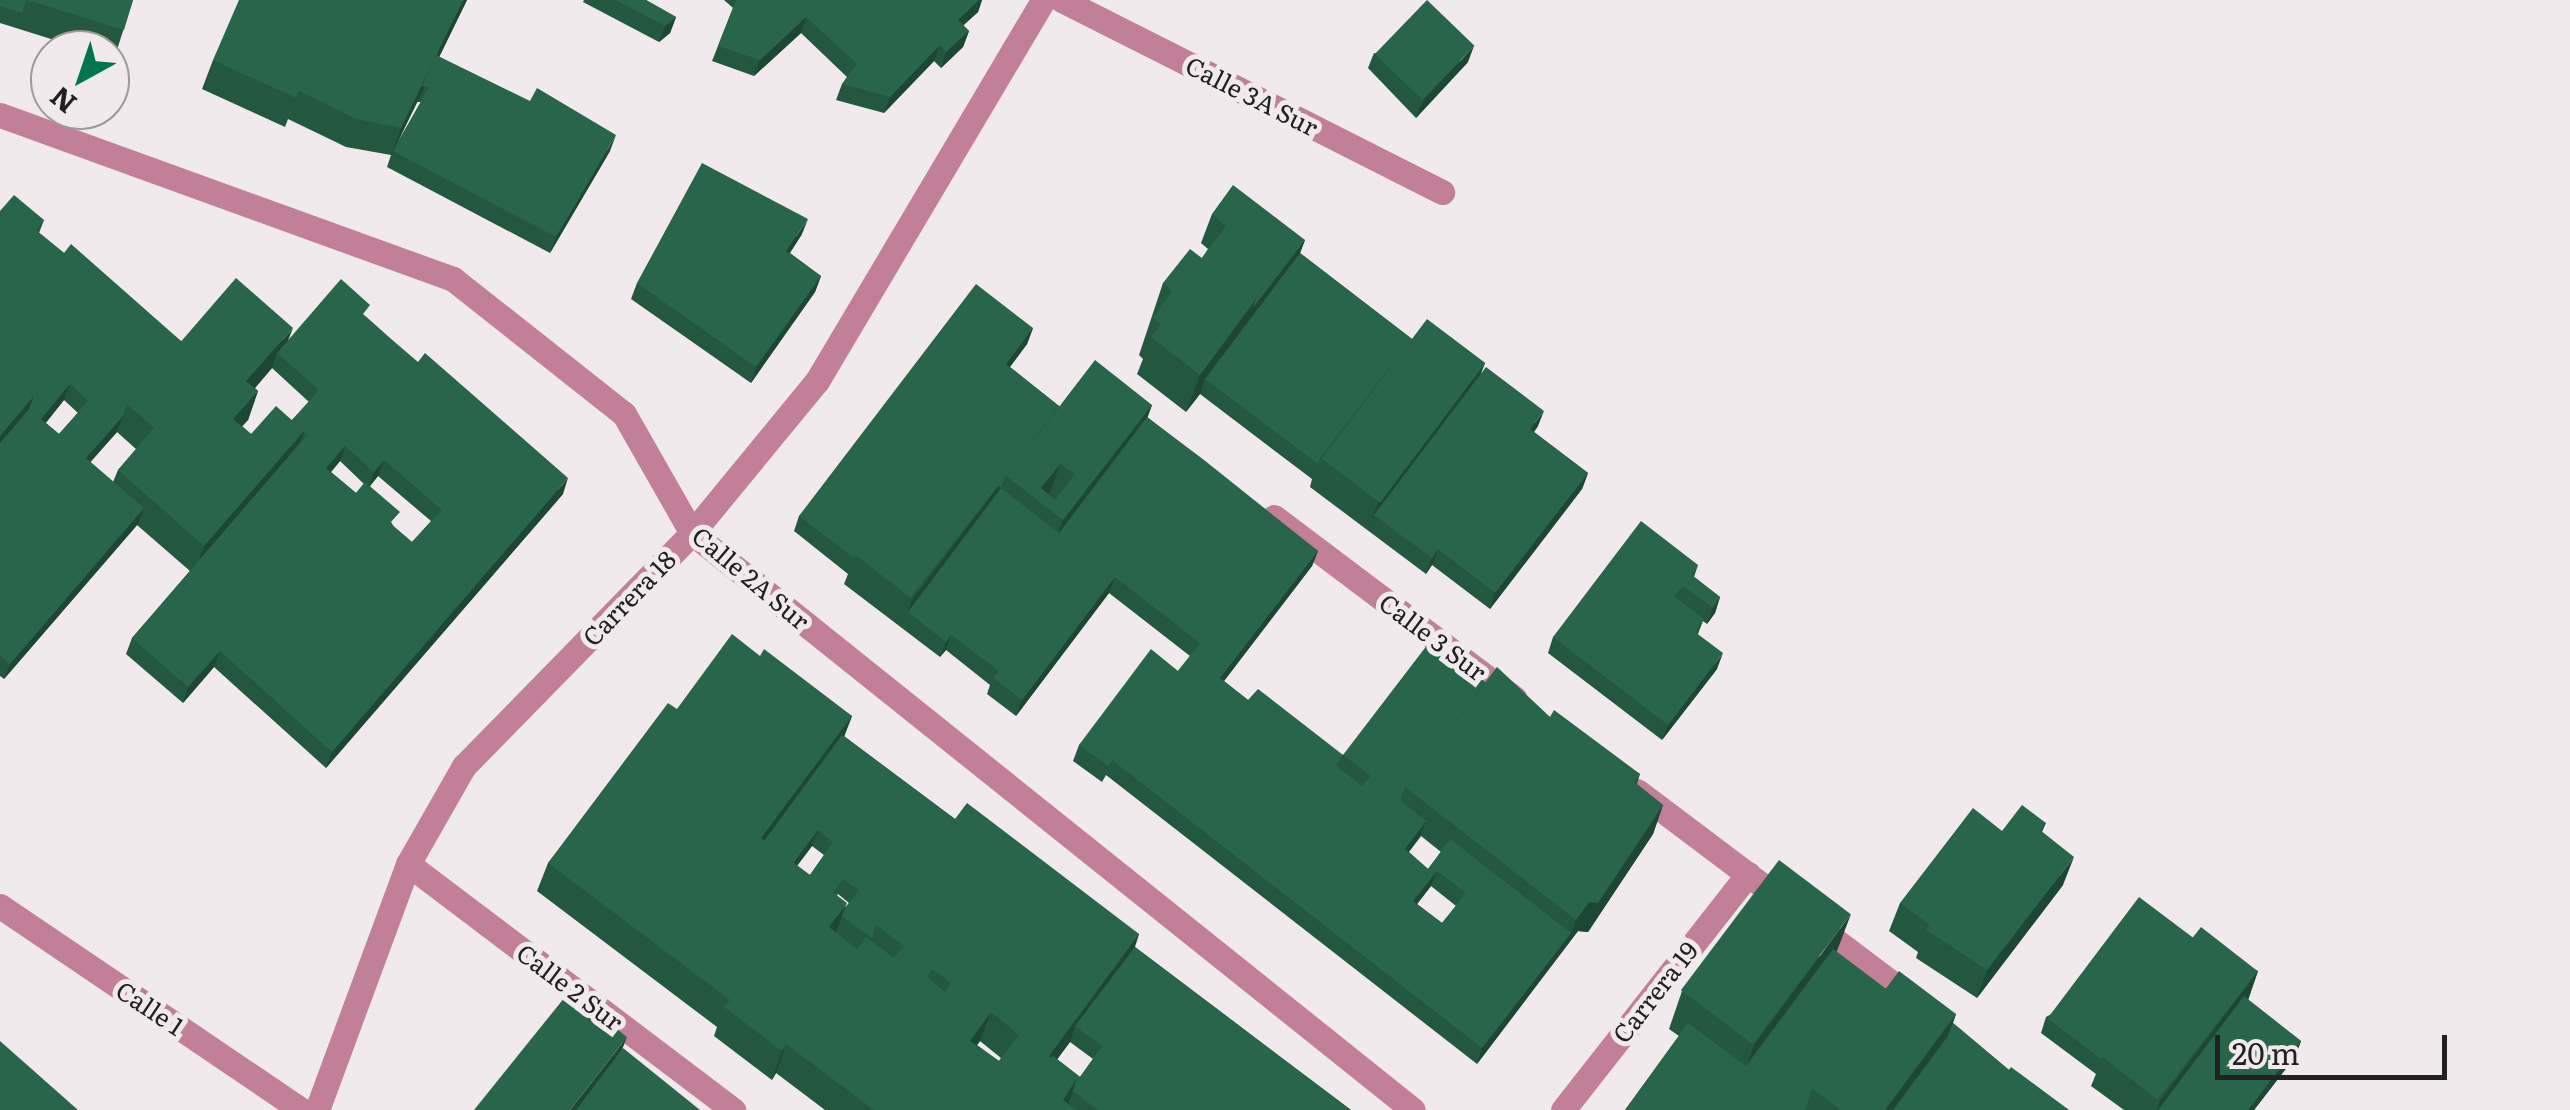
<!DOCTYPE html>
<html>
<head>
<meta charset="utf-8">
<style>
  body { margin:0 }
  #map { position:relative; width:2570px; height:1110px; overflow:hidden; background:#f0eaec; font-family:Literata,serif }
  div>[style] { position:absolute }
  .minor>* { height:25px; margin:-12.5px; padding:0 12.5px; transform-origin:12.5px; border-radius:12.5px; background:#c18098 }
  .wall>* { inset:0; background:#235740 }
  .shaded-wall>* { inset:0; background:#1d4734 }
  .building>* { inset:0; background:#29654a; transform-origin:0 0 }
  span { translate:-50% -50%; white-space:nowrap; text-align:center; line-height:1.15; -webkit-text-stroke:10px #f0eaec; paint-order:stroke }
  .street-label { font-size:25px; color:#222021 }
  .north { position:absolute; left:30px; top:30px; width:100px; height:100px; box-sizing:border-box; background:#f0eaec; border:2px solid #9e999b; border-radius:50%; rotate:220deg; font-size:28px; font-weight:700; line-height:40px; text-align:center; color:#222021 }
  .north::after { content:''; display:block; margin:auto; width:35px; height:45px; background:#02744e; clip-path:polygon(50% 0,100% 100%,50% 72%,0 100%) }
  .scale { position:absolute; left:2215px; top:1035px; width:232px; height:45px; box-sizing:border-box; border:5px solid #222021; border-top:0; padding-left:12px; font-size:30px; line-height:35px; white-space:nowrap; color:#222021; -webkit-text-stroke:8px #f0eaec; paint-order:stroke }
</style>
</head>
<body>
<div id="map">
  <div class="minor">
    <div style="left:1062px;top:0;width:426px;rotate:26.8deg"></div>
    <div style="left:0;top:115px;width:482px;rotate:19.9deg"></div>
    <div style="left:453px;top:279px;width:218px;rotate:38.3deg"></div>
    <div style="left:624px;top:414px;width:137px;rotate:60.3deg"></div>
    <div style="left:692px;top:533px;width:923px;rotate:38.67deg"></div>
    <div style="left:1274px;top:517px;width:301px;rotate:37deg"></div>
    <div style="left:1637px;top:791px;width:351px;rotate:37deg"></div>
    <div style="left:408px;top:864px;width:408px;rotate:37.1deg"></div>
    <div style="left:0;top:906px;width:364px;rotate:34.1deg"></div>
    <div style="left:317px;top:1110px;width:262px;rotate:-69.7deg"></div>
    <div style="left:408px;top:864px;width:113px;rotate:-60.3deg"></div>
    <div style="left:464px;top:766px;width:326px;rotate:-45.6deg"></div>
    <div style="left:692px;top:533px;width:197px;rotate:-50.6deg"></div>
    <div style="left:817px;top:381px;width:443px;rotate:-59.3deg"></div>
    <div style="left:1563px;top:1110px;width:300px;rotate:-51.9deg"></div>
  </div>
  <div class="wall">
    <div style="clip-path:polygon(0 0,133px 0,114px 59px,110px 57px,110px 50px,86px 50px,0 23px)"></div>
    <div style="clip-path:polygon(evenodd,467px 0,439px 57px,610px 151px,550px 253px,387px 167px,391px 155px,346px 147px,288px 119px,285px 127px,202px 89px,213px 60px,467px 0,417px 102px,421px 102px,396px 145px,417px 102px)"></div>
    <div style="clip-path:polygon(584px 0,646px 0,676px 17px,670px 33px,659px 42px,583px 2px)"></div>
    <div style="clip-path:polygon(724px 0,982px 0,978px 12px,963px 25px,969px 31px,963px 47px,941px 68px,934px 61px,884px 113px,836px 100px,842px 84px,847px 77px,801px 33px,754px 76px,712px 61px,733px 8px)"></div>
    <div style="clip-path:polygon(1374px 53px,1468px 62px,1416px 118px,1368px 68px)"></div>
    <div style="clip-path:polygon(evenodd,0 211px,44px 220px,39px 233px,64px 253px,181px 341px,288px 341px,366px 317px,563px 494px,326px 768px,214px 667px,183px 703px,126px 654px,132px 638px,190px 571px,137px 525px,4px 679px,0 676px,0 211px,272px 368px,309px 402px,292px 420px,251px 434px,242px 426px,248px 420px,258px 391px,255px 388px,272px 368px,0 211px,64px 400px,78px 413px,59px 434px,46px 423px,64px 400px,0 211px,117px 432px,136px 449px,118px 470px,113px 482px,90px 462px,117px 432px,0 211px,340px 461px,364px 484px,356px 493px,331px 472px,340px 461px,0 211px,378px 476px,431px 521px,412px 542px,394px 527px,370px 486px,378px 476px)"></div>
    <div style="clip-path:polygon(1212px 214px,1305px 240px,1300px 253px,1412px 339px,1485px 363px,1481px 373px,1538px 426px,1534px 432px,1588px 473px,1582px 489px,1490px 609px,1432px 565px,1426px 574px,1310px 487px,1312px 479px,1200px 394px,1186px 412px,1137px 374px,1143px 359px,1139px 355px,1163px 283px,1202px 258px,1208px 249px,1201px 243px)"></div>
    <div style="clip-path:polygon(802px 234px,790px 253px,821px 276px,815px 292px,751px 383px,631px 299px,637px 283px)"></div>
    <div style="clip-path:polygon(evenodd,1033px 328px,1027px 344px,1010px 367px,1059px 406px,1152px 405px,1147px 417px,1318px 551px,1312px 566px,1224px 681px,1248px 700px,1343px 755px,1485px 682px,1550px 717px,1640px 774px,1637px 784px,1663px 805px,1653px 834px,1588px 932px,1578px 931px,1477px 1064px,1106px 775px,1102px 782px,1073px 761px,1079px 745px,1178px 671px,1190px 656px,1109px 593px,1016px 716px,987px 694px,990px 685px,946px 650px,940px 657px,844px 584px,848px 574px,794px 531px,799px 516px,1033px 328px,1421px 836px,1441px 852px,1428px 869px,1409px 852px,1421px 836px,1033px 328px,1431px 886px,1456px 906px,1442px 923px,1417px 904px,1431px 886px)"></div>
    <div style="clip-path:polygon(1698px 565px,1694px 577px,1720px 597px,1715px 613px,1707px 624px,1703px 621px,1698px 634px,1717px 669px,1662px 740px,1548px 653px,1553px 637px)"></div>
    <div style="clip-path:polygon(evenodd,760px 656px,852px 716px,844px 736px,955px 819px,1139px 934px,1135px 947px,1351px 1110px,825px 1110px,776px 1073px,772px 1080px,714px 1036px,717px 1027px,537px 891px,548px 863px,677px 709px,760px 656px,812px 846px,824px 855px,810px 875px,797px 866px,812px 846px,760px 656px,838px 894px,849px 903px,845px 908px,837px 895px,838px 894px,760px 656px,980px 1041px,1001px 1058px,999px 1061px,977px 1045px,980px 1041px,760px 656px,1070px 1042px,1093px 1059px,1080px 1077px,1057px 1059px,1070px 1042px)"></div>
    <div style="clip-path:polygon(2046px 823px,2042px 832px,2063px 885px,1977px 998px,1916px 958px,1918px 952px,1889px 931px,1900px 903px,2002px 831px)"></div>
    <div style="clip-path:polygon(2193px 937px,2258px 971px,2248px 1000px,2301px 1041px,2295px 1057px,2254px 1110px,2124px 1110px,2091px 1086px,2096px 1074px,2041px 1033px,2046px 1017px)"></div>
    <div style="clip-path:polygon(1837px 952px,1886px 989px,1956px 1014px,1953px 1023px,2009px 1070px,2069px 1110px,1625px 1110px,1679px 1036px,1669px 1029px,1682px 991px)"></div>
  </div>
  <div class="shaded-wall">
    <div style="clip-path:polygon(463px 0,467px 0,391px 156px,401px 128px)"></div>
    <div style="clip-path:polygon(979px 0,982px 0,978px 12px,952px 36px,958px 20px)"></div>
    <div style="clip-path:polygon(676px 17px,670px 33px,659px 42px,665px 26px)"></div>
    <div style="clip-path:polygon(806px 17px,801px 33px,754px 76px,760px 60px)"></div>
    <div style="clip-path:polygon(969px 31px,963px 47px,941px 68px,946px 52px)"></div>
    <div style="clip-path:polygon(940px 45px,934px 61px,884px 113px,890px 97px)"></div>
    <div style="clip-path:polygon(1474px 46px,1468px 62px,1416px 118px,1422px 102px)"></div>
    <div style="clip-path:polygon(616px 135px,610px 151px,550px 253px,556px 237px)"></div>
    <div style="clip-path:polygon(808px 219px,802px 234px,781px 266px,786px 251px)"></div>
    <div style="clip-path:polygon(1305px 240px,1294px 269px,1205px 379px,1200px 394px,1186px 412px,1200px 375px,1256px 299px)"></div>
    <div style="clip-path:polygon(821px 276px,815px 292px,751px 383px,756px 367px)"></div>
    <div style="clip-path:polygon(293px 328px,282px 356px,277px 353px,272px 368px,236px 410px,246px 381px)"></div>
    <div style="clip-path:polygon(1033px 328px,1027px 344px,1000px 380px,1006px 364px)"></div>
    <div style="clip-path:polygon(1485px 363px,1474px 391px,1374px 515px,1368px 531px,1378px 502px)"></div>
    <div style="clip-path:polygon(70px 384px,64px 400px,35px 435px,41px 419px)"></div>
    <div style="clip-path:polygon(258px 391px,248px 420px,223px 447px,233px 419px)"></div>
    <div style="clip-path:polygon(34px 396px,23px 425px,0 452px,0 436px)"></div>
    <div style="clip-path:polygon(1152px 405px,1142px 433px,1053px 549px,1063px 520px)"></div>
    <div style="clip-path:polygon(1544px 411px,1538px 426px,1524px 445px,1530px 429px)"></div>
    <div style="clip-path:polygon(123px 416px,117px 432px,80px 474px,86px 458px)"></div>
    <div style="clip-path:polygon(304px 431px,294px 460px,194px 575px,204px 546px)"></div>
    <div style="clip-path:polygon(345px 446px,340px 461px,321px 484px,326px 468px)"></div>
    <div style="clip-path:polygon(384px 460px,378px 476px,369px 487px,374px 472px)"></div>
    <div style="clip-path:polygon(1060px 464px,1050px 492px,1041px 503px,1041px 488px)"></div>
    <div style="clip-path:polygon(1588px 473px,1582px 489px,1490px 609px,1495px 593px)"></div>
    <div style="clip-path:polygon(1006px 476px,996px 504px,908px 612px,902px 629px,912px 600px)"></div>
    <div style="clip-path:polygon(568px 478px,563px 494px,326px 768px,332px 752px)"></div>
    <div style="clip-path:polygon(144px 508px,138px 524px,4px 679px,10px 664px)"></div>
    <div style="clip-path:polygon(1438px 549px,1432px 565px,1426px 574px,1432px 558px)"></div>
    <div style="clip-path:polygon(1318px 551px,1312px 566px,1214px 694px,1220px 678px)"></div>
    <div style="clip-path:polygon(1115px 577px,1109px 593px,1016px 716px,1022px 700px)"></div>
    <div style="clip-path:polygon(1720px 597px,1715px 613px,1707px 624px,1713px 608px)"></div>
    <div style="clip-path:polygon(951px 635px,946px 650px,940px 657px,946px 642px)"></div>
    <div style="clip-path:polygon(220px 651px,214px 667px,183px 703px,188px 687px)"></div>
    <div style="clip-path:polygon(1723px 653px,1717px 669px,1662px 740px,1668px 725px)"></div>
    <div style="clip-path:polygon(852px 716px,841px 745px,760px 854px,761px 838px)"></div>
    <div style="clip-path:polygon(1663px 805px,1653px 834px,1588px 932px,1578px 931px,1477px 1064px,1482px 1048px,1571px 933px,1576px 920px)"></div>
    <div style="clip-path:polygon(1426px 821px,1420px 837px,1399px 864px,1405px 849px)"></div>
    <div style="clip-path:polygon(818px 830px,812px 846px,780px 888px,786px 873px)"></div>
    <div style="clip-path:polygon(2074px 857px,2063px 885px,1977px 998px,1987px 970px)"></div>
    <div style="clip-path:polygon(1437px 871px,1431px 886px,1407px 917px,1413px 901px)"></div>
    <div style="clip-path:polygon(847px 903px,836px 932px,818px 956px,829px 927px)"></div>
    <div style="clip-path:polygon(1851px 914px,1837px 951px,1741px 1082px,1754px 1045px)"></div>
    <div style="clip-path:polygon(1139px 934px,1129px 962px,1075px 1026px,1070px 1042px,1048px 1072px,1049px 1056px)"></div>
    <div style="clip-path:polygon(2258px 971px,2248px 1000px,2164px 1110px,2157px 1110px,2160px 1101px)"></div>
    <div style="clip-path:polygon(991px 1012px,980px 1041px,960px 1069px,970px 1041px)"></div>
    <div style="clip-path:polygon(1956px 1014px,1942px 1051px,1899px 1110px,1885px 1110px)"></div>
    <div style="clip-path:polygon(627px 1037px,616px 1065px,582px 1110px,570px 1110px)"></div>
    <div style="clip-path:polygon(2301px 1041px,2295px 1057px,2254px 1110px,2248px 1110px)"></div>
    <div style="clip-path:polygon(786px 1044px,776px 1073px,772px 1080px,782px 1051px)"></div>
    <div style="clip-path:polygon(1077px 1078px,1067px 1107px,1063px 1100px)"></div>
  </div>
  <div class="building">
    <div style="clip-path:polygon(0 0,26px 0,22px 13px,0 6px)"></div>
    <div style="clip-path:polygon(27px 0,133px 0,124px 30px)"></div>
    <div style="clip-path:polygon(239px 0,463px 0,401px 128px,356px 119px,299px 91px,296px 98px,213px 60px)"></div>
    <div style="clip-path:polygon(616px 0,646px 0,676px 17px,665px 26px)"></div>
    <div style="clip-path:polygon(736px 0,979px 0,958px 20px,969px 31px,946px 52px,940px 45px,890px 97px,842px 84px,857px 64px,806px 17px,760px 60px,718px 46px)"></div>
    <div style="left:1427px;top:0;width:66px;height:75px;rotate:44deg"></div>
    <div style="clip-path:polygon(436px 55px,530px 101px,537px 88px,616px 135px,556px 237px,393px 151px,429px 87px,422px 86px)"></div>
    <div style="clip-path:polygon(702px 163px,808px 219px,786px 251px,821px 276px,756px 367px,637px 283px)"></div>
    <div style="clip-path:polygon(1233px 185px,1305px 240px,1253px 308px,1256px 299px,1202px 258px,1226px 226px,1212px 214px)"></div>
    <div style="clip-path:polygon(evenodd,14px 195px,44px 220px,36px 230px,64px 253px,71px 244px,181px 341px,127px 404px,123px 416px,86px 458px,144px 508px,10px 664px,0 655px,0 443px,29px 409px,34px 396px,0 366px,0 211px,14px 195px,70px 384px,88px 401px,59px 434px,41px 419px,70px 384px)"></div>
    <div style="clip-path:polygon(1190px 249px,1256px 299px,1200px 375px,1151px 337px,1161px 325px,1153px 318px,1172px 291px,1163px 283px)"></div>
    <div style="clip-path:polygon(1300px 253px,1412px 339px,1320px 458px,1318px 464px,1205px 379px)"></div>
    <div style="clip-path:polygon(236px 278px,293px 328px,246px 381px,258px 391px,233px 419px,251px 434px,276px 406px,304px 431px,204px 546px,118px 470px,154px 428px,127px 404px)"></div>
    <div style="clip-path:polygon(evenodd,341px 279px,370px 305px,363px 314px,390px 338px,418px 362px,425px 353px,568px 478px,332px 752px,220px 651px,188px 687px,132px 638px,307px 435px,292px 420px,319px 390px,277px 353px,341px 279px,345px 446px,374px 472px,384px 460px,442px 510px,412px 542px,390px 523px,400px 512px,365px 482px,356px 493px,326px 468px,345px 446px)"></div>
    <div style="clip-path:polygon(976px 284px,1033px 328px,1006px 364px,1059px 406px,1006px 476px,950px 432px,854px 558px,799px 516px)"></div>
    <div style="left:1427px;top:319px;width:73px;height:175px;rotate:37deg"></div>
    <div style="clip-path:polygon(evenodd,1095px 360px,1152px 405px,1063px 520px,1006px 476px,1095px 360px,1060px 464px,1075px 474px,1055px 500px,1041px 488px,1060px 464px)"></div>
    <div style="clip-path:polygon(0 366px,34px 396px,0 436px)"></div>
    <div style="clip-path:polygon(1486px 367px,1544px 411px,1530px 429px,1588px 473px,1495px 593px,1438px 549px,1432px 558px,1374px 515px)"></div>
    <div style="clip-path:polygon(evenodd,1147px 417px,1204px 460px,1318px 551px,1220px 678px,1248px 700px,1258px 689px,1343px 755px,1431px 640px,1485px 682px,1405px 787px,1400px 800px,1426px 821px,1405px 849px,1428px 869px,1450px 839px,1571px 933px,1482px 1048px,1112px 760px,1108px 766px,1079px 745px,1151px 649px,1178px 671px,1200px 643px,1115px 577px,1022px 700px,993px 678px,999px 671px,951px 635px,946px 642px,908px 612px,1001px 488px,998px 486px,1006px 476px,1001px 488px,1059px 533px,1147px 417px,1343px 755px,1371px 776px,1362px 786px,1336px 766px,1343px 755px,1147px 417px,1437px 871px,1466px 893px,1442px 923px,1413px 901px,1437px 871px)"></div>
    <div style="left:950px;top:432px;width:71px;height:155px;rotate:38deg"></div>
    <div style="clip-path:polygon(1641px 521px,1698px 565px,1692px 575px,1720px 597px,1713px 608px,1683px 586px,1674px 596px,1704px 619px,1695px 632px,1723px 653px,1668px 725px,1553px 637px)"></div>
    <div style="clip-path:polygon(evenodd,732px 634px,760px 656px,764px 649px,852px 716px,761px 838px,847px 903px,829px 927px,857px 949px,866px 937px,894px 958px,904px 946px,876px 925px,967px 803px,1139px 934px,1049px 1056px,1077px 1078px,1063px 1100px,1077px 1110px,874px 1110px,786px 1044px,782px 1051px,724px 1007px,730px 1000px,548px 863px,668px 703px,677px 709px,732px 634px,932px 969px,951px 983px,945px 992px,927px 977px,932px 969px,732px 634px,991px 1012px,1019px 1035px,999px 1061px,970px 1041px,991px 1012px)"></div>
    <div style="clip-path:polygon(1497px 667px,1550px 717px,1554px 710px,1640px 774px,1634px 782px,1663px 805px,1598px 903px,1589px 902px,1576px 920px,1405px 787px)"></div>
    <div style="clip-path:polygon(842px 735px,955px 819px,876px 925px,872px 938px,842px 916px,845px 908px,859px 890px,843px 879px,833px 893px,810px 875px,833px 842px,818px 830px,793px 863px,764px 841px)"></div>
    <div style="clip-path:polygon(2022px 805px,2046px 823px,2040px 830px,2074px 857px,1987px 970px,1926px 930px,1930px 925px,1900px 903px,1973px 808px,2002px 831px)"></div>
    <div style="left:1779px;top:860px;width:90px;height:163px;rotate:37deg"></div>
    <div style="left:2139px;top:897px;width:67px;height:152px;rotate:37deg"></div>
    <div style="left:2201px;top:927px;width:72px;height:163px;rotate:38deg"></div>
    <div style="clip-path:polygon(1135px 947px,1351px 1110px,1098px 1110px,1073px 1091px,1077px 1078px,1051px 1058px,1053px 1056px,1080px 1077px,1102px 1046px,1075px 1026px)"></div>
    <div style="clip-path:polygon(1833px 949px,1886px 989px,1812px 1089px,1805px 1110px,1625px 1110px,1688px 1023px,1746px 1066px)"></div>
    <div style="clip-path:polygon(1899px 971px,1956px 1014px,1885px 1110px,1841px 1110px,1812px 1089px)"></div>
    <div style="clip-path:polygon(569px 992px,627px 1037px,570px 1110px,474px 1110px)"></div>
    <div style="clip-path:polygon(2244px 996px,2301px 1041px,2248px 1110px,2158px 1110px)"></div>
    <div style="clip-path:polygon(1953px 1023px,2009px 1070px,1979px 1110px,1893px 1110px,1948px 1036px)"></div>
    <div style="clip-path:polygon(0 1041px,78px 1110px,0 1110px)"></div>
    <div style="clip-path:polygon(623px 1048px,700px 1110px,576px 1110px)"></div>
    <div style="clip-path:polygon(2011px 1067px,2069px 1110px,1979px 1110px)"></div>
  </div>
  <div class="street-label">
    <span style="left:1252px;top:96px;rotate:27deg">Calle 3A Sur</span>
    <span style="left:751px;top:578px;rotate:40deg">Calle 2A Sur</span>
    <span style="left:629px;top:598px;rotate:-46deg">Carrera 18</span>
    <span style="left:1433px;top:637px;rotate:37deg">Calle 3 Sur</span>
    <span style="left:570px;top:987px;rotate:37deg">Calle 2 Sur</span>
    <span style="left:1655px;top:992px;rotate:-52deg">Carrera 19</span>
    <span style="left:150px;top:1008px;rotate:34deg">Calle 1</span>
  </div>
  <div class="north">N</div>
  <div class="scale">20 m</div>
</div>
</body>
</html>
